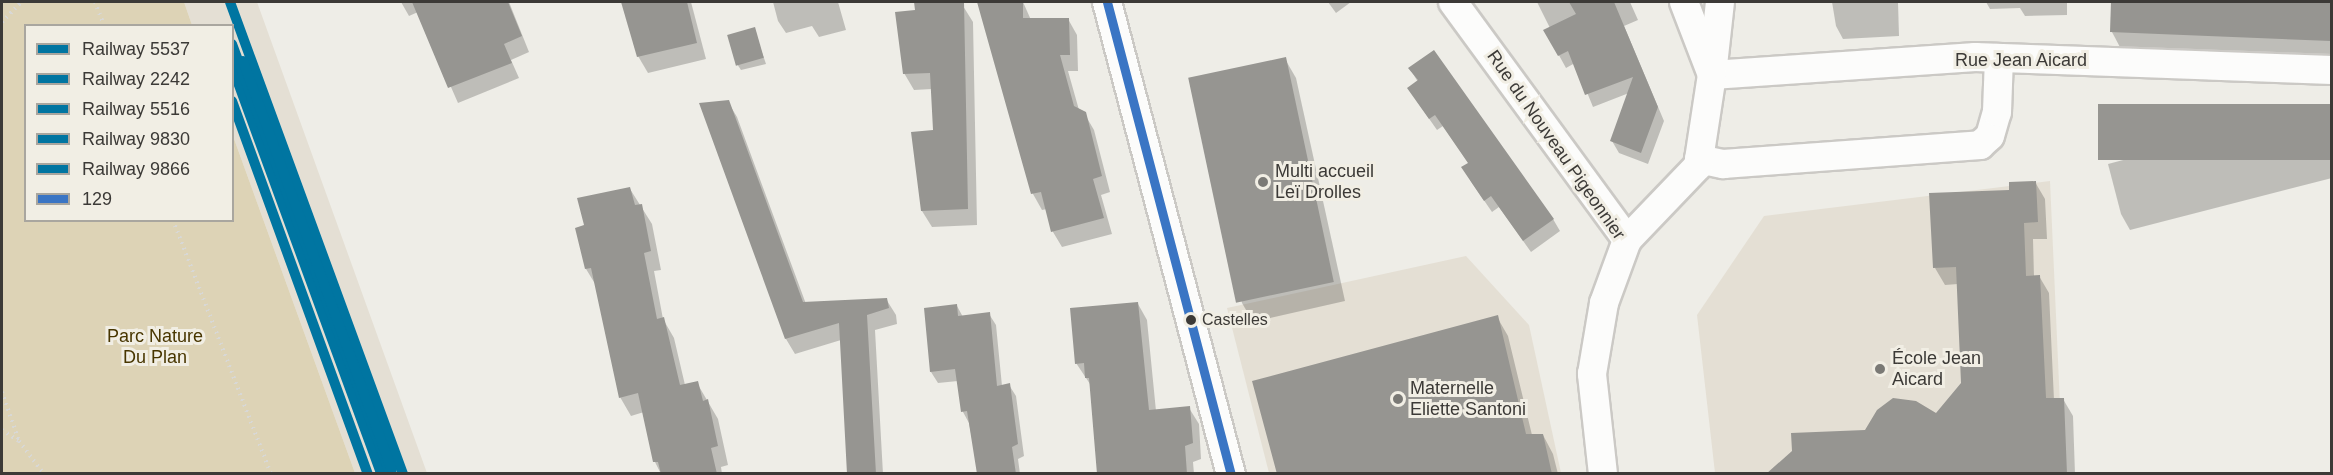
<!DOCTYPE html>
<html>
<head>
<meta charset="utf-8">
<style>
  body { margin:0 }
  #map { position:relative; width:2333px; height:475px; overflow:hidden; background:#eeede7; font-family:Helvetica,sans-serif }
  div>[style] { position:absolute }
  .built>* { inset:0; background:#e4dfd4 }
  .green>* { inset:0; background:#ddd3b6 }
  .shadow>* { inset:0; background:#0003 }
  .building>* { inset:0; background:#969591; transform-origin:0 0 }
  .path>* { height:4px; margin-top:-2px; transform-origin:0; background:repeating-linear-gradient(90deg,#d8d8d6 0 1.5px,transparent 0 6px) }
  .roads { filter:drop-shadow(2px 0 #cbc9c5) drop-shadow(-2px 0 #cbc9c5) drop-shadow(0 2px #cbc9c5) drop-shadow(0 -2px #cbc9c5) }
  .minor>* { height:28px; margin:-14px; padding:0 14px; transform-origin:14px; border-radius:14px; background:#fcfcfb }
  .bus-1>* { height:9px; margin:-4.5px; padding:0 4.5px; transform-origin:4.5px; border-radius:4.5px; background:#3a75c4 }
  .rail-1>* { height:10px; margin:-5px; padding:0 5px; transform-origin:5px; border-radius:5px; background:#0075a1 }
  .rail-2>* { height:10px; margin:-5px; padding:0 5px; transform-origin:5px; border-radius:5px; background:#0075a1 }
  .rail-3>* { height:10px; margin:-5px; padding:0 5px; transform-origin:5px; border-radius:5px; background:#0075a1 }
  .rail-4>* { height:10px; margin:-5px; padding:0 5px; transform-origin:5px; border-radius:5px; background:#0075a1 }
  .rail-5>* { height:10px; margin:-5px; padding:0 5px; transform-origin:5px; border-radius:5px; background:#0075a1 }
  .dots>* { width:16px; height:16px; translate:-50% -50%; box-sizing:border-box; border:3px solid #f1eee4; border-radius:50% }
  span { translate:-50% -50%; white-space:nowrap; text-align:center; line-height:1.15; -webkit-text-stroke:6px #f1eee4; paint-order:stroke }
  .bus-label { font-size:16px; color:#3c3a37 }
  .left { translate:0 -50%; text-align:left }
  .street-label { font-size:18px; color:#3c3a37 }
  .poi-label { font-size:18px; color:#3c3a37 }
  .park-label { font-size:18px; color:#483600 }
  .frame { position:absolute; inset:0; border:3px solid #3c3a37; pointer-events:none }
  .legend { position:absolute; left:24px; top:24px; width:210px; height:198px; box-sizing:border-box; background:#f1eee4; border:2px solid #a9a69f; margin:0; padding:8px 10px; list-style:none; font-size:18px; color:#3c3a37 }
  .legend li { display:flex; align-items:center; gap:12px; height:30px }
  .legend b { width:30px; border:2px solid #a9a69f }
</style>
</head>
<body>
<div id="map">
  <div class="built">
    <div style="clip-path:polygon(184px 2px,257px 2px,427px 473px,355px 473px,233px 136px,232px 26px,192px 25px)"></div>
    <div style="clip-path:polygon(2050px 181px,2063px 473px,1715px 473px,1697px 315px,1764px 216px)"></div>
    <div style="clip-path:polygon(1466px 256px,1529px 325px,1561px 473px,1269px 473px,1227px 308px)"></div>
  </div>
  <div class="green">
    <div style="clip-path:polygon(2px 2px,184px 2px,192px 25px,26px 26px,26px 220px,232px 220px,233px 136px,355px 473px,2px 473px)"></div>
  </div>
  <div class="shadow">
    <div style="clip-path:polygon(401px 2px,509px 2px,529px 52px,511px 60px,519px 78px,458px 103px,418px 12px,409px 16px)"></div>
    <div style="clip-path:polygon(623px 2px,691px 2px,706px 59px,648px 73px,638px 56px)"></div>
    <div style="clip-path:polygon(773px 2px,838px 2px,846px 30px,819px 37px,812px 26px,786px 33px,778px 21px)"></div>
    <div style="clip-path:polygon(1004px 2px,1023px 2px,1031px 20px,1068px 19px,1077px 35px,1078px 71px,1068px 71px,1079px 110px,1084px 113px,1094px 130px,1110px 192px,1101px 195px,1112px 234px,1062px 247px,1053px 232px,1047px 209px,1042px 210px,1033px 194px,979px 4px)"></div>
    <div style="clip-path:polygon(1328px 2px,1351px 2px,1336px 13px)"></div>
    <div style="clip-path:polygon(1537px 2px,1630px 2px,1638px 20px,1624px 26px,1664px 121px,1648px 164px,1619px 153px,1612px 141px,1629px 93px,1593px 107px,1575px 63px,1566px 68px,1545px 30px,1550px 28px)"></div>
    <div style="clip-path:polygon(1832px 2px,1898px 2px,1899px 36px,1843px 39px,1836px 26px)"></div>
    <div style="clip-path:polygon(1986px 2px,2067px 2px,2067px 15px,2025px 16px,2020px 8px,1990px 9px)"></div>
    <div style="clip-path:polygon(2112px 2px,2332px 2px,2332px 58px,2122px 51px,2112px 32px)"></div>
    <div style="clip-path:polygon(963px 6px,973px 22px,977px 225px,932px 227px,922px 211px,934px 131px,932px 89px,914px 90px,904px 73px)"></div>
    <div style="clip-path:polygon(754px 29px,766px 64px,741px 70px,737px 64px)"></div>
    <div style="clip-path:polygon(1285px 59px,1296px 78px,1345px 301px,1253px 322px,1242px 303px,1190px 83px)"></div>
    <div style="clip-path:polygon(1410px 69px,1553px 219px,1560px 231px,1531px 252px,1499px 207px,1492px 212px,1470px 180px,1469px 164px,1443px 126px,1437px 130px,1416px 100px,1418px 82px)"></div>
    <div style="clip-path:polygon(728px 102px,737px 117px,806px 304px,886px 299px,896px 315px,897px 324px,875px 330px,883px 474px,849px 474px,841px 340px,795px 354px,786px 339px,701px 105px)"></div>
    <div style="clip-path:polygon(2332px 105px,2332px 178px,2130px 230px,2121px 214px,2108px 164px)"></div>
    <div style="clip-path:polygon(2035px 182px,2045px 199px,2047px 239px,2033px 239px,2034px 277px,2039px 276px,2049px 293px,2054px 400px,2063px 399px,2073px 416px,2075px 474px,1777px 474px,1866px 431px,1936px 415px,1963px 384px,1958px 284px,1945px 285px,1935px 268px,2010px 192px)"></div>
    <div style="clip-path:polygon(630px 189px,652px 224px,661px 270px,654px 271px,663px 319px,674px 338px,685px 385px,697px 383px,718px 419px,728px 465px,721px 467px,722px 474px,661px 474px,655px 462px,644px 412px,631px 416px,620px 397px,597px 287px,586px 269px,577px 229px,586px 226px)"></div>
    <div style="clip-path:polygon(1138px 304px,1147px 320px,1156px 411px,1189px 408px,1199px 424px,1201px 459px,1193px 462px,1194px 474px,1098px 474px,1092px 387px,1076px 363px)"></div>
    <div style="clip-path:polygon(957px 306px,963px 317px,989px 314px,996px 325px,1002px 386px,1009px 385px,1016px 396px,1024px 456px,1018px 459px,1020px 474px,979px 474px,969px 423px,963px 412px,958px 381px,938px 383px,931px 372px)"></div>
    <div style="clip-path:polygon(1497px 317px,1508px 336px,1532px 435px,1543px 435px,1553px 454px,1558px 474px,1279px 474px)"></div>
  </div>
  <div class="building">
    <div style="clip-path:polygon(412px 2px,508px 2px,522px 36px,504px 44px,512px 63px,448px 88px)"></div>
    <div style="clip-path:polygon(621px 2px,687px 2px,697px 43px,637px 57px)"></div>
    <div style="clip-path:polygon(914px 2px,964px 2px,968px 209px,921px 211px,911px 132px,933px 130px,930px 73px,903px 74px,895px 12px,915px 10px)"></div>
    <div style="clip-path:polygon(977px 2px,1023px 2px,1023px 18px,1069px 18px,1070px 55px,1060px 55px,1074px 106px,1086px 112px,1102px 176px,1093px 179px,1104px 218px,1051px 232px,1041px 192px,1031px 194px)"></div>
    <div style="clip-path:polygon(1569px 2px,1614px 2px,1658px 107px,1641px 153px,1610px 141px,1633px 77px,1585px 95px,1568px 51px,1558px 56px,1543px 30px,1576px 14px)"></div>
    <div style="clip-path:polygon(2111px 2px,2331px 2px,2331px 41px,2110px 32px)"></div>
    <div style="left:755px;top:27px;width:32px;height:29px;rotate:74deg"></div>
    <div style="clip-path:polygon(1434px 50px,1554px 219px,1523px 241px,1491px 196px,1484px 201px,1461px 167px,1468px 163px,1435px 115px,1429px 119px,1407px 88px,1418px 80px,1408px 68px)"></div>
    <div style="left:1286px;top:57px;width:230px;height:100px;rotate:78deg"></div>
    <div style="clip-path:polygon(729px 100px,803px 302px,887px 298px,889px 308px,867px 315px,876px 474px,847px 474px,839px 323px,785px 339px,699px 103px)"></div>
    <div style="left:2331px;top:104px;width:56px;height:233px;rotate:90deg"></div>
    <div style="clip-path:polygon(2036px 181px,2038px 222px,2024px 223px,2026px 276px,2040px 275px,2046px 398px,2064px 398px,2067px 474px,1766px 474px,1792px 451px,1791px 433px,1865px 430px,1877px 410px,1893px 398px,1916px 401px,1936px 413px,1961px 383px,1956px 267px,1933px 268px,1929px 193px,2009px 190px,2009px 182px)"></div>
    <div style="clip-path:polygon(630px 187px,635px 205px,642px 204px,651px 251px,644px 253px,657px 319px,664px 317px,680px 385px,698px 381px,703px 401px,708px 399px,718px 446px,711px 448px,717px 474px,661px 474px,658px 462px,653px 462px,638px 393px,619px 398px,591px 268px,585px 269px,575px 228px,584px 225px,577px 198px)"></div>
    <div style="clip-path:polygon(1138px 302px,1149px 410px,1190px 406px,1193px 443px,1185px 446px,1187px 474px,1097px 474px,1089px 378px,1085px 378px,1084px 363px,1075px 364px,1070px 308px)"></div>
    <div style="clip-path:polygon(957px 304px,958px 316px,990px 312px,997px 386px,1010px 383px,1018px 444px,1012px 447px,1016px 474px,977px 474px,967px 411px,961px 412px,955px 369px,930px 372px,924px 308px)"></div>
    <div style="clip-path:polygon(1498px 315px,1526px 434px,1543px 434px,1552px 474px,1277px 474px,1252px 381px)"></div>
  </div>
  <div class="path">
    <div style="left:95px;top:2px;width:26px;rotate:69deg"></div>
    <div style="left:2px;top:22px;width:28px;rotate:-46deg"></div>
    <div style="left:173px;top:220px;width:272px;rotate:68.9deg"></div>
    <div style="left:2px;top:392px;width:52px;rotate:70.9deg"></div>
    <div style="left:19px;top:441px;width:41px;rotate:52.9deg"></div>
    <div style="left:2px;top:430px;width:20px;rotate:33deg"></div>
  </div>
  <div class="roads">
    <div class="minor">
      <div style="left:1107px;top:2px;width:488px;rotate:75.3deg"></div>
      <div style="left:1453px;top:2px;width:295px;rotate:53.8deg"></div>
      <div style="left:1720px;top:2px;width:73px;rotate:96.3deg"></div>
      <div style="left:1712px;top:75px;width:264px;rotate:-3.9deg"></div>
      <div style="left:1975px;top:57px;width:357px;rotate:2.1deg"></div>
      <div style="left:1699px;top:159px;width:25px;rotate:12deg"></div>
      <div style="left:1723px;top:164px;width:258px;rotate:-4.2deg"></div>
      <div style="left:1980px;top:145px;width:13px;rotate:-42deg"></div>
      <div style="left:1990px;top:136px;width:25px;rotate:-74deg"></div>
      <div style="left:1997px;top:112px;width:54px;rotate:-87.9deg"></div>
      <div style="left:1603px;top:474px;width:101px;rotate:-96.3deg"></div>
      <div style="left:1592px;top:374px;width:72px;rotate:-80.4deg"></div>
      <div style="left:1604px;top:303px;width:67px;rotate:-69.9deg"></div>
      <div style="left:1627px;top:240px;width:103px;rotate:-46.2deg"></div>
      <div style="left:1698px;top:166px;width:92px;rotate:-81.3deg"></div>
      <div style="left:1712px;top:75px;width:78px;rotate:-111deg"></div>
    </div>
  </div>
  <div class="bus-1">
    <div style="left:1107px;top:2px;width:488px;rotate:75.3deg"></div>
  </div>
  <div class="rail-1">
    <div style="left:230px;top:2px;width:503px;rotate:69.87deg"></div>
  </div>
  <div class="rail-2">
    <div style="left:232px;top:66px;width:434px;rotate:69.9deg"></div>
  </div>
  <div class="rail-3">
    <div style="left:232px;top:101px;width:397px;rotate:70deg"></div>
  </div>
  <div class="rail-4">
    <div style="left:232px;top:44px;width:458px;rotate:69.8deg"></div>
  </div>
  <div class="rail-5">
    <div style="left:243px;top:61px;width:435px;rotate:70deg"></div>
  </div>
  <div class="dots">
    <div style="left:1263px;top:182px;background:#7a7975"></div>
    <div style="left:1191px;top:320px;background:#3c3a37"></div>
    <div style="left:1880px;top:369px;background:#7a7975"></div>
    <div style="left:1398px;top:399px;background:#7a7975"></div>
  </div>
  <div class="bus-label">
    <span class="left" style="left:1202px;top:320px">Castelles</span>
  </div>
  <div class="street-label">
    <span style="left:2021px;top:60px">Rue Jean Aicard</span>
    <span style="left:1556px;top:145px;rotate:55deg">Rue du Nouveau Pigeonnier</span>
  </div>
  <div class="poi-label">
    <span class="left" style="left:1275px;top:182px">Multi accueil<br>Leï Drolles</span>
    <span class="left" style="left:1892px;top:369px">École Jean<br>Aicard</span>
    <span class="left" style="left:1410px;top:399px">Maternelle<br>Eliette Santoni</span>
  </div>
  <div class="park-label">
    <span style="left:155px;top:347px">Parc Nature<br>Du Plan</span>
  </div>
  <div class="frame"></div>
  <ul class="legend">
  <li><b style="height:8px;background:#0075a1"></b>Railway 5537</li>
  <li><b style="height:8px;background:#0075a1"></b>Railway 2242</li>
  <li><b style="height:8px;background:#0075a1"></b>Railway 5516</li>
  <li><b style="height:8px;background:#0075a1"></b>Railway 9830</li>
  <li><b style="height:8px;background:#0075a1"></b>Railway 9866</li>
  <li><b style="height:8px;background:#3a75c4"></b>129</li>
  </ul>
</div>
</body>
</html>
